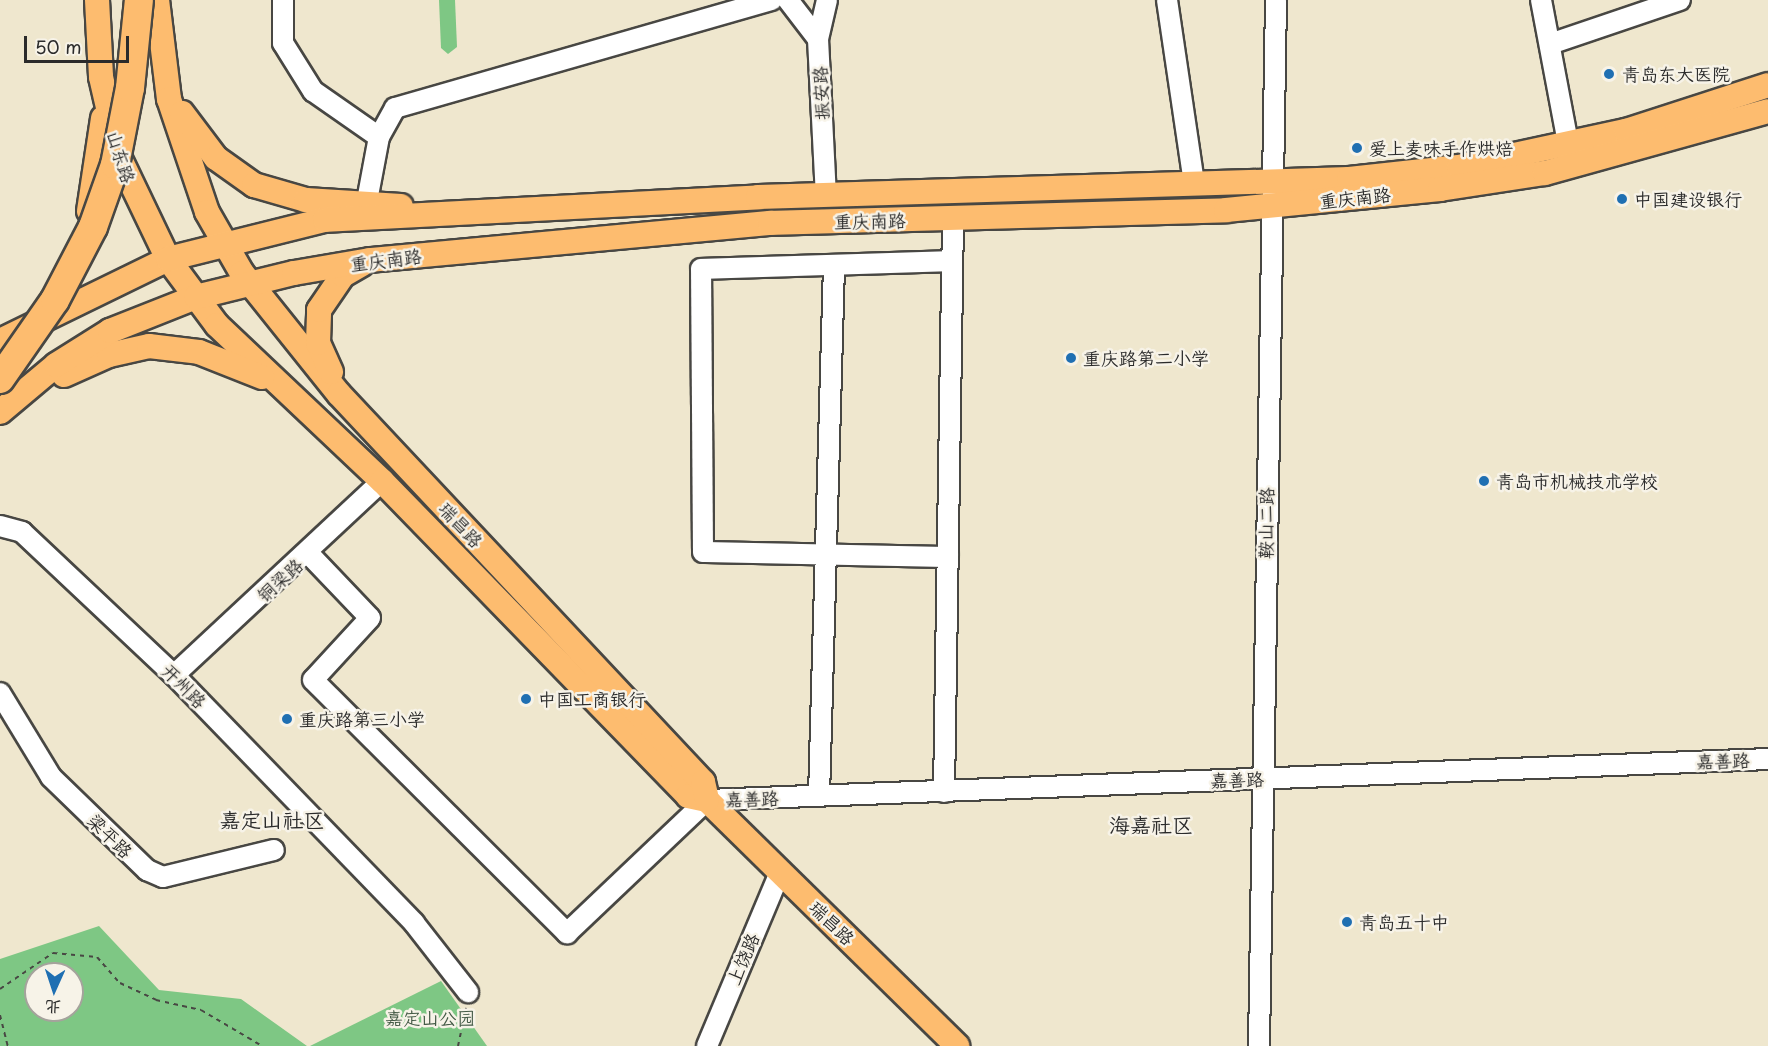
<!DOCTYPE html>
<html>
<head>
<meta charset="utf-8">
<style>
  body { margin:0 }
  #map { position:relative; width:1768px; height:1046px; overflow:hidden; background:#efe7ce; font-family:"Playpen Sans","LXGW WenKai TC",sans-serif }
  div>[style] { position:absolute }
  .green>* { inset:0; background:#7ec784 }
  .path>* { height:2px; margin-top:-1px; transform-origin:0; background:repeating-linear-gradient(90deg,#484743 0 4.5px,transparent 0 9px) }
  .roads { filter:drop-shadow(2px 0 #484743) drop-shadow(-2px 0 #484743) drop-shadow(0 2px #484743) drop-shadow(0 -2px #484743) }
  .minor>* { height:20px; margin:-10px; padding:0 10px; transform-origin:10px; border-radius:10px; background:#fff }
  .major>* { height:24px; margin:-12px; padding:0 12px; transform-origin:12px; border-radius:12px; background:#fdbc6f }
  .bridges { filter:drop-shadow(2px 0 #484743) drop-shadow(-2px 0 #484743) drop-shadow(0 2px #484743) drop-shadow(0 -2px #484743) }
  .highway-bridge>* { height:28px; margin:-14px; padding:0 14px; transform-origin:14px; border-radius:14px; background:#fdbc6f }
  .dots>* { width:16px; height:16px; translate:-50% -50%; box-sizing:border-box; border:3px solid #f7f3e8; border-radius:50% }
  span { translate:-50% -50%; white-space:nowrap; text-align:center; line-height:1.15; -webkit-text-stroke:5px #f7f3e8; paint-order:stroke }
  .poi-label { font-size:18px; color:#2b2b2b }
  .left { translate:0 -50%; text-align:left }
  .street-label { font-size:18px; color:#2b2b2b }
  .park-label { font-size:18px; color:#445a46 }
  .quarter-label { font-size:21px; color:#2b2b2b }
  .north { position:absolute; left:24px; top:962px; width:60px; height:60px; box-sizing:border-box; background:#f7f3e8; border:2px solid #a5a39c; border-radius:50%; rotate:183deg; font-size:16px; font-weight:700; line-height:24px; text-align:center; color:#2b2b2b }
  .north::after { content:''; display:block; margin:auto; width:21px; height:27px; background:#1f6fb2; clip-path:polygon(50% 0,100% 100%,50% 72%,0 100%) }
  .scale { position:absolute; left:24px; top:36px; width:105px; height:27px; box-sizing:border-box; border:3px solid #2b2b2b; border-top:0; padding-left:8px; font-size:18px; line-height:21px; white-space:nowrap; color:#2b2b2b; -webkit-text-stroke:4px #f7f3e8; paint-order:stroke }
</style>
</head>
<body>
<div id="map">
  <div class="green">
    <div style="clip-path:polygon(439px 0,455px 0,457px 47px,448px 54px,441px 48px)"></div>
    <div style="clip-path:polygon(evenodd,99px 926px,159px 990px,241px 999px,307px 1046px,0 1046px,0 959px,99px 926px,36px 974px,72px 974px,72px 1010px,36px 1010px,36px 974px)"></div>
    <div style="clip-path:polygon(441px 981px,487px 1046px,310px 1046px)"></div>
  </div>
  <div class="path">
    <div style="left:0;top:989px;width:64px;rotate:-34.2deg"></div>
    <div style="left:53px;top:953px;width:44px;rotate:5.2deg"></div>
    <div style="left:97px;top:957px;width:35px;rotate:49deg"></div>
    <div style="left:120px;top:983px;width:40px;rotate:25deg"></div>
    <div style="left:156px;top:1000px;width:46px;rotate:12.5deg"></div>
    <div style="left:201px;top:1010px;width:71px;rotate:30.5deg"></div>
    <div style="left:0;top:1015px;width:32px;rotate:76deg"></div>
    <div style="left:458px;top:1046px;width:39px;rotate:-78deg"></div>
  </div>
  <div class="roads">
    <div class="minor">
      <div style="left:283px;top:0;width:43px;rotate:90deg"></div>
      <div style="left:283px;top:43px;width:57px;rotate:58deg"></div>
      <div style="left:313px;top:91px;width:80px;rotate:34.9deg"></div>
      <div style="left:788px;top:0;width:49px;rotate:52.4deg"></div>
      <div style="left:818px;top:39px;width:157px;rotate:87.1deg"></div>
      <div style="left:1167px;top:0;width:184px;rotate:81.6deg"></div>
      <div style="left:1541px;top:0;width:146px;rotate:79.3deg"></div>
      <div style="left:818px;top:39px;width:40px;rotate:-77deg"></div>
      <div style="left:1550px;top:44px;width:137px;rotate:-18.7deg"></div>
      <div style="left:367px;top:201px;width:65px;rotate:-79.4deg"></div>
      <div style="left:379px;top:137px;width:33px;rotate:-61deg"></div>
      <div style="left:395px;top:108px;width:392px;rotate:-16deg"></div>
      <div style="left:0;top:526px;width:23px;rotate:15deg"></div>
      <div style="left:22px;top:532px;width:209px;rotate:43.3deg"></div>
      <div style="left:174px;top:675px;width:345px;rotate:45.9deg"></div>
      <div style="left:414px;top:923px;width:88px;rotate:52deg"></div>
      <div style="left:309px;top:554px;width:88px;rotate:46.4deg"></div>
      <div style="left:370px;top:618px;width:84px;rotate:132.6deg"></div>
      <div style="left:313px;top:680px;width:359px;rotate:44.9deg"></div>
      <div style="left:567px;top:933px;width:193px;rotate:-43.5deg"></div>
      <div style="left:707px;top:800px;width:1062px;rotate:-2.21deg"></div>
      <div style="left:948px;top:557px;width:245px;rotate:-178.8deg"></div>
      <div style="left:703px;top:552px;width:283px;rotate:-90.4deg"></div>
      <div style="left:701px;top:269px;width:251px;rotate:-1.8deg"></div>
      <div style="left:174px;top:675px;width:284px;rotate:-43deg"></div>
      <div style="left:0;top:693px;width:98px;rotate:58.7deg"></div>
      <div style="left:51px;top:777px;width:134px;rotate:44.1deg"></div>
      <div style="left:147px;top:870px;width:17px;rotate:24deg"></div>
      <div style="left:163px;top:877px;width:114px;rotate:-13.7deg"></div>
      <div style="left:944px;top:792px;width:572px;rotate:-89.1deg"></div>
      <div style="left:819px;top:796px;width:531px;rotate:-88.38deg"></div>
      <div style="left:707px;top:1046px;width:189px;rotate:-67.2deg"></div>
      <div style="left:1259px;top:1046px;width:1046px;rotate:-89.07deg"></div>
    </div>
    <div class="major">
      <div style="left:97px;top:0;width:77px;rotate:87deg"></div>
      <div style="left:101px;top:77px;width:84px;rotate:77deg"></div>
      <div style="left:120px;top:159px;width:111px;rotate:64.4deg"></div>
      <div style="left:168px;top:259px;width:82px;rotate:53.4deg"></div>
      <div style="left:217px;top:325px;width:227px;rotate:43.4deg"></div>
      <div style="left:382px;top:481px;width:439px;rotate:45.8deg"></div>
      <div style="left:688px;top:796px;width:19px;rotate:12deg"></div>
      <div style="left:707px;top:800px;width:351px;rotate:44.5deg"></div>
      <div style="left:157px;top:0;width:100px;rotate:83.1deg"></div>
      <div style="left:169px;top:99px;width:119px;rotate:71.4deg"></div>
      <div style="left:207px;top:212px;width:70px;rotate:60.2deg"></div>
      <div style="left:242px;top:273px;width:155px;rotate:51.3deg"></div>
      <div style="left:339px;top:394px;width:532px;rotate:46.83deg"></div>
      <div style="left:703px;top:782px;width:18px;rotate:77deg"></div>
      <div style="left:182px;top:113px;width:56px;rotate:52.9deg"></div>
      <div style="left:216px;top:158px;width:47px;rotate:35.4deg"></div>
      <div style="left:254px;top:185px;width:54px;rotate:16.1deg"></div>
      <div style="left:306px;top:200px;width:95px;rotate:3.6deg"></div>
      <div style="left:89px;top:211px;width:94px;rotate:-81.4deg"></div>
      <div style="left:0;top:341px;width:187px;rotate:-26deg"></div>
      <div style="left:168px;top:259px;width:162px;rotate:-14deg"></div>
      <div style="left:325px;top:220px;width:434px;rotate:-3deg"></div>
      <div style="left:758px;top:197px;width:591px;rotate:-1.74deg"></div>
      <div style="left:1349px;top:179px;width:111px;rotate:-6.2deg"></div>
      <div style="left:1459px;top:167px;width:171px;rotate:-12.2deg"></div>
      <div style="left:1626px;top:131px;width:149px;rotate:-17.9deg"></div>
      <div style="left:331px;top:372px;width:32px;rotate:-114deg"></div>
      <div style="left:318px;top:343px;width:33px;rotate:-88deg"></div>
      <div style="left:319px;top:310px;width:42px;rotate:-55.6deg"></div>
      <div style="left:343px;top:275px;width:22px;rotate:-30deg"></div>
      <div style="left:64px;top:375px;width:49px;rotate:-24deg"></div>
      <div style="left:109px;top:355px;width:41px;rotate:-12.7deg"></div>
      <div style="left:149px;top:346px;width:50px;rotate:6.8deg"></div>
      <div style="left:199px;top:352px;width:68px;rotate:21.6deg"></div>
      <div style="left:0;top:412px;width:73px;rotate:-40deg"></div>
      <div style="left:56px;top:365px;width:64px;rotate:-32.2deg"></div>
      <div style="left:110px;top:331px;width:92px;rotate:-21.6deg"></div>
      <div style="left:196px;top:297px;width:101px;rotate:-13.8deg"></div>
      <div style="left:294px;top:273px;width:77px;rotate:-9.7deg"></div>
      <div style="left:370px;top:260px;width:402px;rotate:-5.3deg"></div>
      <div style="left:770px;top:223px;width:456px;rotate:-1.6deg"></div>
      <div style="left:1226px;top:210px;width:215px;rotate:-5.6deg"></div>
      <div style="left:1440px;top:189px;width:106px;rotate:-8.7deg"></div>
      <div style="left:1545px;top:173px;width:231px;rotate:-15.5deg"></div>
    </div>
  </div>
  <div class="bridges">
    <div class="highway-bridge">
      <div style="left:0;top:379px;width:96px;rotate:-55.2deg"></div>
      <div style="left:55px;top:300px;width:82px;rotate:-62.5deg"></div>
      <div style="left:93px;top:227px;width:66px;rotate:-70.5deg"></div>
      <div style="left:115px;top:165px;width:78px;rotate:-79deg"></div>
      <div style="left:130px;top:88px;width:88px;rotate:-84.2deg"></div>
    </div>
  </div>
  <div class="dots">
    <div style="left:1609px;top:74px;background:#1f6fb2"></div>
    <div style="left:1357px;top:148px;background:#1f6fb2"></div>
    <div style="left:1622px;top:199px;background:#1f6fb2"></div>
    <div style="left:1071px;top:358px;background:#1f6fb2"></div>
    <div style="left:1484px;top:481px;background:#1f6fb2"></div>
    <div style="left:526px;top:699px;background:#1f6fb2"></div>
    <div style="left:287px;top:719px;background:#1f6fb2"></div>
    <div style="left:1347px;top:922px;background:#1f6fb2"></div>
  </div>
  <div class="poi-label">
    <span class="left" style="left:1622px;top:74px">青岛东大医院</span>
    <span class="left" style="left:1369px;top:148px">爱上麦味手作烘焙</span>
    <span class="left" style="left:1634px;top:199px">中国建设银行</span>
    <span class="left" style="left:1083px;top:358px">重庆路第二小学</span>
    <span class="left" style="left:1496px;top:481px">青岛市机械技术学校</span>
    <span class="left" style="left:538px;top:699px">中国工商银行</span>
    <span class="left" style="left:299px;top:719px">重庆路第三小学</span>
    <span class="left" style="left:1359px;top:922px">青岛五十中</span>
  </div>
  <div class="street-label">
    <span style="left:821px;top:93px;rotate:-93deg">振安路</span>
    <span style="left:121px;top:157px;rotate:72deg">山东路</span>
    <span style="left:1355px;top:198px;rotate:-6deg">重庆南路</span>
    <span style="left:870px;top:221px;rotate:-1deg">重庆南路</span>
    <span style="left:386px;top:260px;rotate:-7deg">重庆南路</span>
    <span style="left:1266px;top:523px;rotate:-89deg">鞍山二路</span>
    <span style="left:461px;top:525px;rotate:47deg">瑞昌路</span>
    <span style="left:280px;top:580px;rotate:-42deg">铜梁路</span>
    <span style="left:184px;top:686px;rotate:45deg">开州路</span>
    <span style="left:1723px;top:761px;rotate:-2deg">嘉善路</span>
    <span style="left:1237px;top:780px;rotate:-2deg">嘉善路</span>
    <span style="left:752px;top:799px;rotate:-2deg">嘉善路</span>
    <span style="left:110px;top:836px;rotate:44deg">梁平路</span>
    <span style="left:832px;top:923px;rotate:44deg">瑞昌路</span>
    <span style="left:743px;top:959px;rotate:-67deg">上饶路</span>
  </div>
  <div class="park-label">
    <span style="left:430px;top:1018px">嘉定山公园</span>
  </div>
  <div class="quarter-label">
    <span style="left:272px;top:819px">嘉定山社区</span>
    <span style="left:1151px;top:824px">海嘉社区</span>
  </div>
  <div class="north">北</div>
  <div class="scale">50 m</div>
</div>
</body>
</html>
